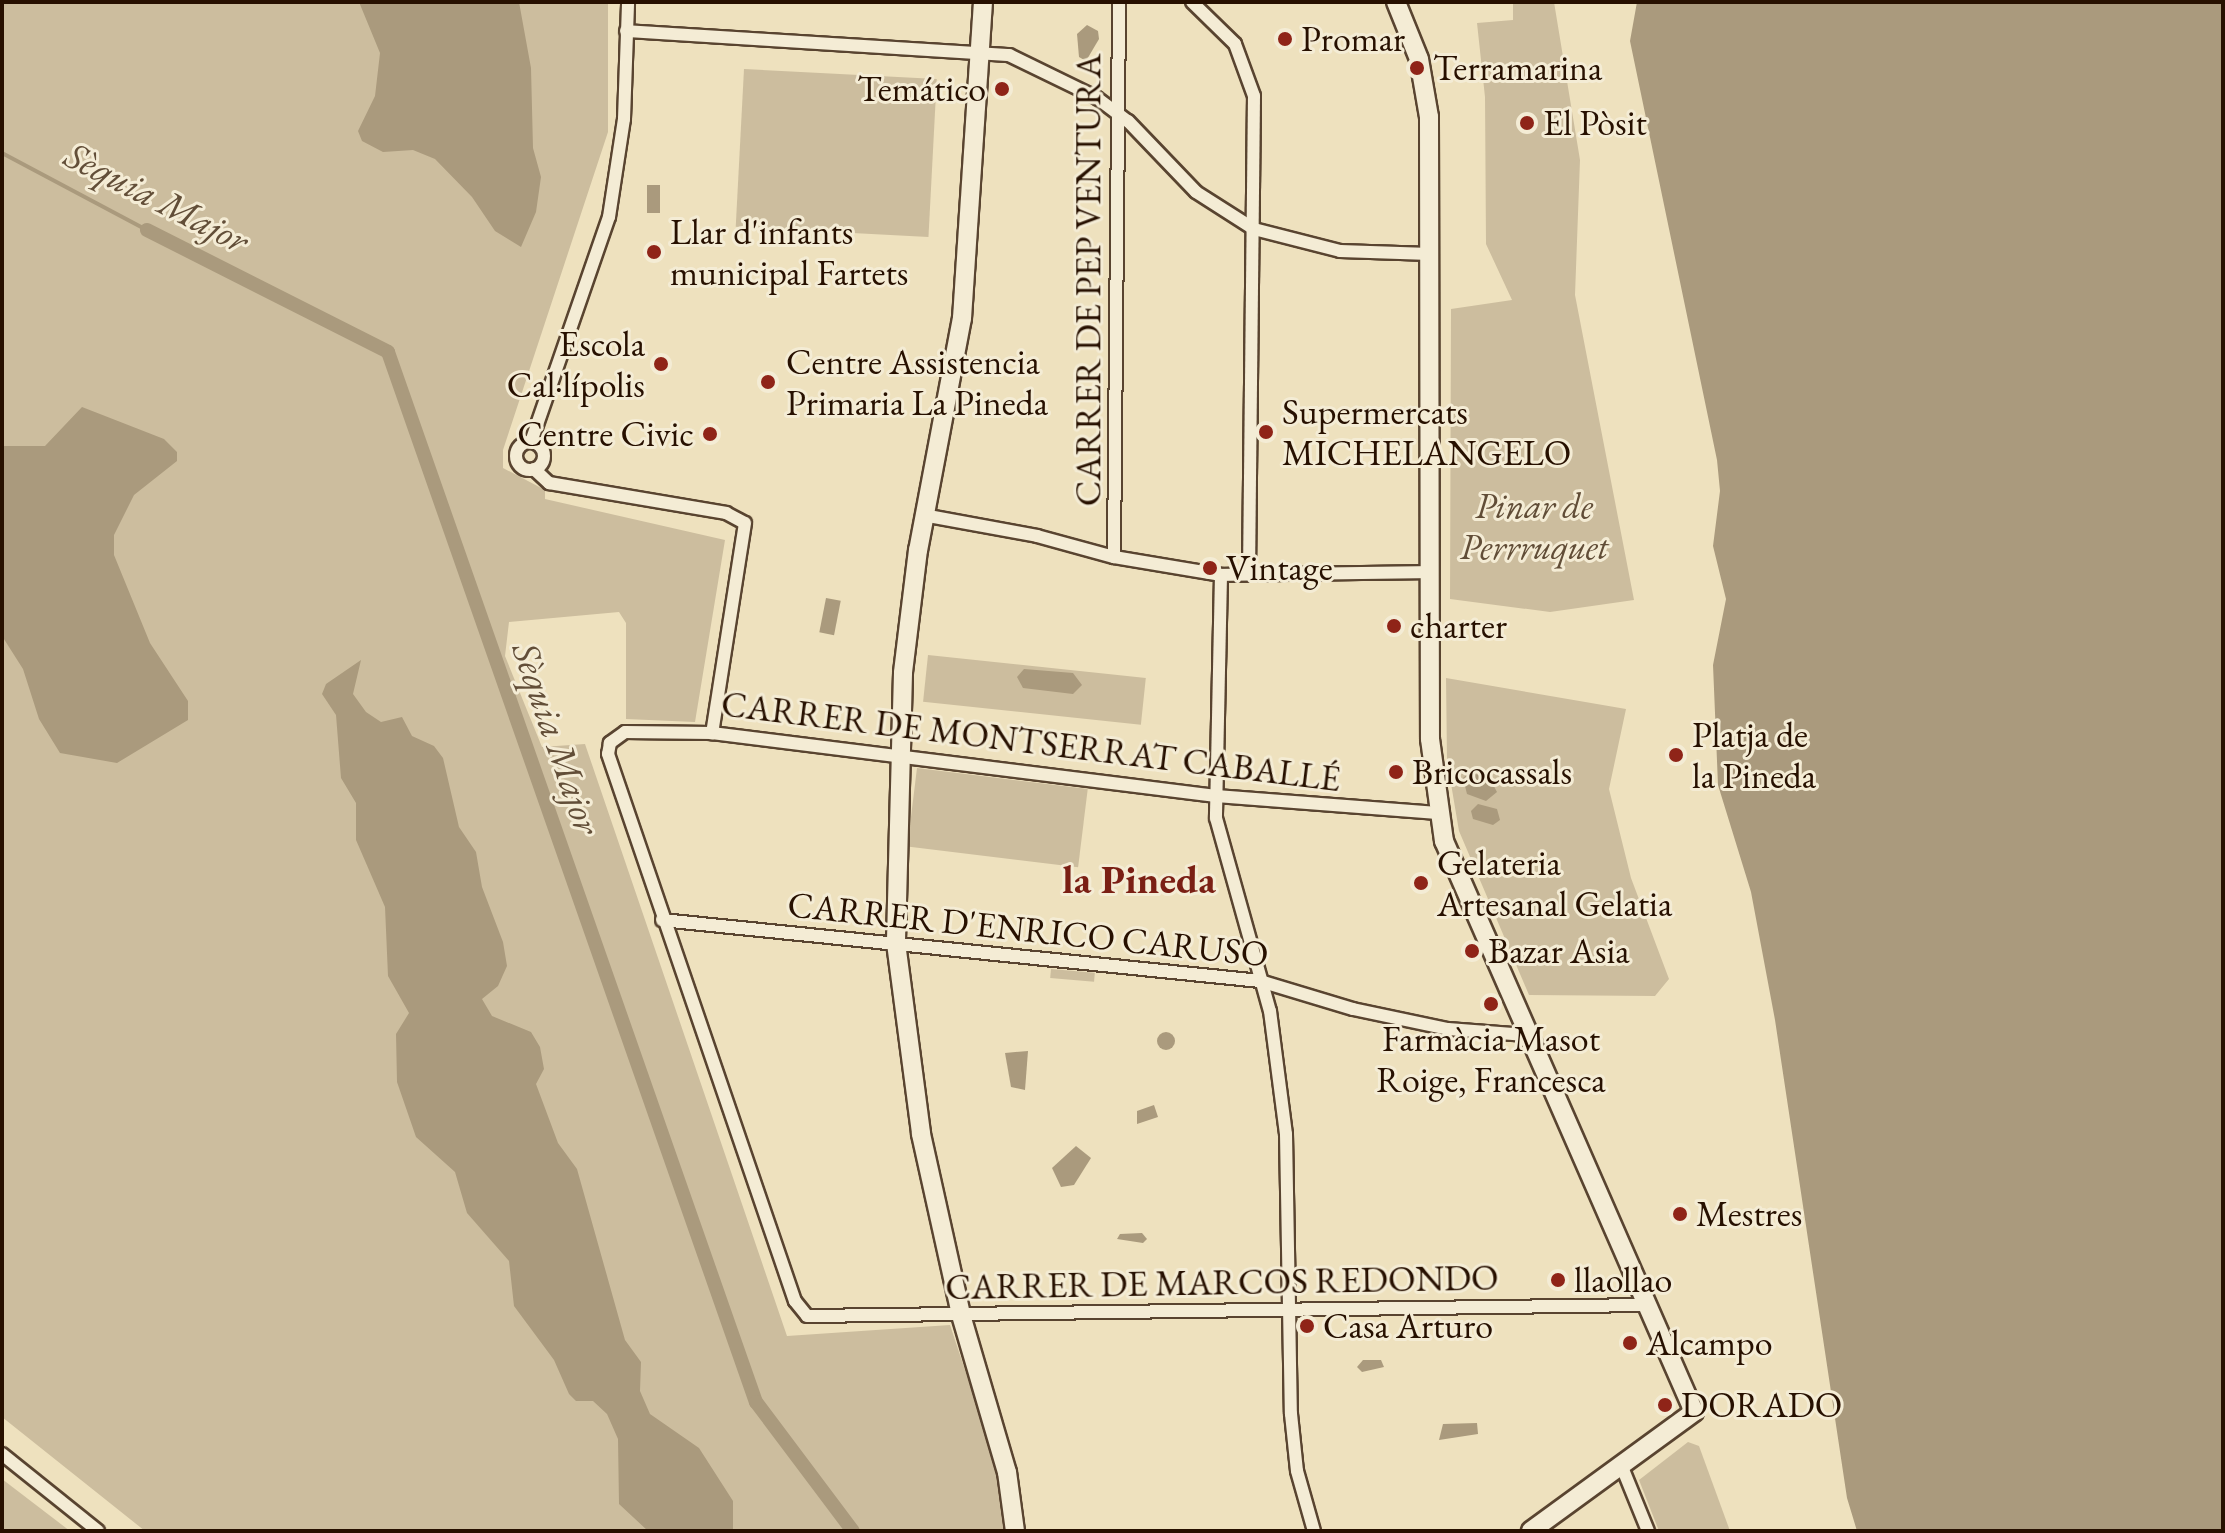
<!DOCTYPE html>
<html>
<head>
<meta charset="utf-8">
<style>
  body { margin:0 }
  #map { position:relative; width:2225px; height:1533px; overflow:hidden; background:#eee1be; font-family:"EB Garamond",serif }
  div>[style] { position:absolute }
  .green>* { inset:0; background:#ccbd9e; transform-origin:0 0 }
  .water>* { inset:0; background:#aa9a7d; transform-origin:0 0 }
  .round { border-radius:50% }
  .stream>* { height:4px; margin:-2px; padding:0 2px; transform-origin:2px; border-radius:2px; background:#aa9a7d }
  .canal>* { height:14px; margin:-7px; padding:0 7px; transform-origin:7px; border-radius:7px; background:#aa9a7d }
  .roads { filter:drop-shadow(2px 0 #594430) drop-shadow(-2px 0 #594430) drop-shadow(0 2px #594430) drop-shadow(0 -2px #594430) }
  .street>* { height:12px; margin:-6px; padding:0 6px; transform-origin:6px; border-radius:6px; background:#f4ecd5 }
  .street>.ring { margin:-6px; padding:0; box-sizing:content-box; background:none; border:12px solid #f4ecd5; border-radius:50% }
  .secondary>* { height:18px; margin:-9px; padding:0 9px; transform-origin:9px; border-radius:9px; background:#f4ecd5 }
  .dots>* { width:22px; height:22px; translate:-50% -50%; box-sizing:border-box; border:4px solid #f4ecd5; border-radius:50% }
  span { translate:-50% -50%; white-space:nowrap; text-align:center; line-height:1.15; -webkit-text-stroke:6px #f4ecd5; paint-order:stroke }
  .poi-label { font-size:36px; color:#271000 }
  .left { translate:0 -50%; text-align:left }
  .right { translate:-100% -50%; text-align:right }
  .street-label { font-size:36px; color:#271000 }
  .park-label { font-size:36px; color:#614d37; font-style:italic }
  .water-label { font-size:38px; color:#624e38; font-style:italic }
  .quarter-label { font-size:40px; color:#7a1f14; font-weight:700 }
  .frame { position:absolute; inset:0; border:4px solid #271000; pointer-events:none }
</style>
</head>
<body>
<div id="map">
  <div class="green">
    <div style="clip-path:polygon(2px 2px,608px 2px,608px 132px,503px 450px,503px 468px,545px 490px,545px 499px,725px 540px,695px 722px,626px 719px,626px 623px,619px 612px,509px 622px,505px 656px,542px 747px,585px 744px,787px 1336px,950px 1325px,999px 1472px,1005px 1531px,145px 1531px,2px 1417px)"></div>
    <div style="clip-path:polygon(1513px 2px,1554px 2px,1580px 160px,1575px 295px,1634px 600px,1550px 612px,1450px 599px,1451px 309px,1512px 300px,1486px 244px,1485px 97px,1477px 23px,1513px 20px)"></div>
    <div style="left:744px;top:69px;width:193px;height:158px;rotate:3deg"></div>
    <div style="left:928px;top:655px;width:219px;height:47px;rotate:6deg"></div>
    <div style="clip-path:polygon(1446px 678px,1626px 709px,1609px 789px,1631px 878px,1669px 979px,1655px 996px,1529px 995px,1459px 831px,1447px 760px)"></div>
    <div style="left:917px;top:768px;width:172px;height:79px;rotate:7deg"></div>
    <div style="left:1051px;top:969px;width:44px;height:9px;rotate:5deg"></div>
    <div style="clip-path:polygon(1688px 1442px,1699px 1446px,1730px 1531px,1659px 1531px,1639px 1480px)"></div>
    <div style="clip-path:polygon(2px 1479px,70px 1531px,2px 1531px)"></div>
  </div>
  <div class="water">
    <div style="clip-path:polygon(359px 2px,519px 2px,531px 68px,533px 148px,541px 177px,536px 212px,521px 247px,495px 231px,472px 197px,435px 159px,413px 150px,383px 152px,362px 141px,358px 131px,375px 96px,380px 53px)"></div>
    <div style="clip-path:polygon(1637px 2px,2223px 2px,2223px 1531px,1857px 1531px,1847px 1498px,1775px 1020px,1751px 892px,1718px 785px,1713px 665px,1726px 599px,1713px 546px,1720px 491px,1717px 460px,1630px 41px)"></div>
    <div style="clip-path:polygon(1087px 25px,1098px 31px,1099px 39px,1086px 61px,1079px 57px,1077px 34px)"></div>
    <div style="left:647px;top:185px;width:13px;height:28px"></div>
    <div style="clip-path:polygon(82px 407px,164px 439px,177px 452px,177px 461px,134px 495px,114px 535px,114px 555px,150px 643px,188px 701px,188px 720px,117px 763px,60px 753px,39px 719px,23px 669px,2px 636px,2px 446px,45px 446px)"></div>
    <div style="left:826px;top:598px;width:15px;height:35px;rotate:11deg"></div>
    <div style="clip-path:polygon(361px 660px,353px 694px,366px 712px,381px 722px,402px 717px,412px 736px,434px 746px,443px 758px,459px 827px,476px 852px,482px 887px,503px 942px,507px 966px,498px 986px,482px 999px,492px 1016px,531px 1032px,540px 1047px,544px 1069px,536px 1084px,558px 1143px,577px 1169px,625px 1340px,641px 1362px,640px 1391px,650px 1414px,699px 1448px,733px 1501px,733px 1531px,648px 1531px,619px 1504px,618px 1439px,607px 1414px,593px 1401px,576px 1401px,569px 1394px,554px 1360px,514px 1306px,509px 1261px,467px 1213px,455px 1172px,416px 1137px,397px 1082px,396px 1034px,409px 1013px,388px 976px,385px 907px,356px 840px,356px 803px,341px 778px,336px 715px,322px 694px,326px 684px)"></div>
    <div style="clip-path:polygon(1024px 669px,1073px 673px,1082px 685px,1073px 694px,1023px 688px,1017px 677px)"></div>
    <div style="clip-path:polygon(1470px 772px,1490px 779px,1497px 792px,1486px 801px,1467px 794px,1463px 778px)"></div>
    <div style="clip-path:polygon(1478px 804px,1497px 809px,1500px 820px,1493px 825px,1473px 819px,1471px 811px)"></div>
    <div class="round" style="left:1157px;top:1032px;width:18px;height:18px"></div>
    <div style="clip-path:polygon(1028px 1051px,1025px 1090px,1011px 1087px,1005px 1053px)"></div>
    <div style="clip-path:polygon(1154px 1105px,1158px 1117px,1137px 1124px,1137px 1111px)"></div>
    <div style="clip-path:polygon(1076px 1146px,1091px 1158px,1074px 1185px,1061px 1187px,1052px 1168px)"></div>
    <div style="clip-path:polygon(1142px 1233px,1147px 1239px,1143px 1243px,1117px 1239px,1120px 1234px)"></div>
    <div style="clip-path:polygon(1363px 1360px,1381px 1360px,1384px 1367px,1362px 1372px,1357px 1367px)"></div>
    <div style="clip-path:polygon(1477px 1423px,1478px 1434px,1439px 1440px,1443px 1424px)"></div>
  </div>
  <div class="stream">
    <div style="left:2px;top:153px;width:164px;rotate:28deg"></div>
  </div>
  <div class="canal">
    <div style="left:147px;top:230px;width:270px;rotate:26.8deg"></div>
    <div style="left:388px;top:352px;width:1113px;rotate:70.69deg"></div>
    <div style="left:756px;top:1402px;width:161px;rotate:53.1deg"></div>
  </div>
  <div class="roads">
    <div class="street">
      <div style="left:1192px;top:2px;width:60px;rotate:44.3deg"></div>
      <div style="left:1235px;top:44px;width:55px;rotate:69.9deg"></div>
      <div style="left:1254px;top:96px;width:475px;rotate:90.6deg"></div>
      <div style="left:626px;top:31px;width:384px;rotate:3.6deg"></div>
      <div style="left:1009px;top:55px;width:98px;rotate:26deg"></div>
      <div style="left:1097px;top:98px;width:39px;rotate:37deg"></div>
      <div style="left:1128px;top:121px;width:98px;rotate:46.2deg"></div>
      <div style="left:1196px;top:192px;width:69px;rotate:32.5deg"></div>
      <div style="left:1254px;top:229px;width:89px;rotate:14.3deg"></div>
      <div style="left:1340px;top:251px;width:90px;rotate:1.9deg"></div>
      <div style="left:531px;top:442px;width:238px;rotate:-70.9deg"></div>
      <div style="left:609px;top:217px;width:99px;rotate:-81.3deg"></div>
      <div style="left:624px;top:119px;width:117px;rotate:-88deg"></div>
      <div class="ring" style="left:516px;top:442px;width:16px;height:16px"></div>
      <div style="left:534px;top:469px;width:21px;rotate:43deg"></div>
      <div style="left:549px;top:483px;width:180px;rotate:9.6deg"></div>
      <div style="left:726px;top:513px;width:21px;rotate:28deg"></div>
      <div style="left:745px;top:523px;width:213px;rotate:98.9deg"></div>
      <div style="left:923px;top:515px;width:116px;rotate:10.4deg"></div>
      <div style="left:1037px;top:536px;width:80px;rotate:15.3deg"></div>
      <div style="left:1114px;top:557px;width:109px;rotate:9.5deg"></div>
      <div style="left:1221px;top:575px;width:208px;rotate:-0.8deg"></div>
      <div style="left:1114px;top:557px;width:555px;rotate:-89.48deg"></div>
      <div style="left:1221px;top:575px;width:243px;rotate:91.2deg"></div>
      <div style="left:1216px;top:818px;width:200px;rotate:74.4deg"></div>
      <div style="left:1270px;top:1011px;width:124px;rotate:82.6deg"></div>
      <div style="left:1286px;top:1134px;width:280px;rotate:89deg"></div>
      <div style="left:1291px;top:1414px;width:57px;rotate:84deg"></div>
      <div style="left:1297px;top:1471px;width:62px;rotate:74.2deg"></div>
      <div style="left:1438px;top:813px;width:223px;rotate:-175.6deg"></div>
      <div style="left:1216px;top:796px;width:508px;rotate:-172.87deg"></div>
      <div style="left:712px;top:733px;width:87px;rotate:-179.3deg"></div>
      <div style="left:625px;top:732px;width:19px;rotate:144deg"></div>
      <div style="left:610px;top:743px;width:11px;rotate:100deg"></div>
      <div style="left:608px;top:754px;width:578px;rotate:71.13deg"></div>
      <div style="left:795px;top:1301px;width:19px;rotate:51deg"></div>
      <div style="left:807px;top:1316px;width:839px;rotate:-0.75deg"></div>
      <div style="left:662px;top:920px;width:601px;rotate:5.82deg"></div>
      <div style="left:1260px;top:981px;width:97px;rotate:16.8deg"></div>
      <div style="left:1353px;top:1009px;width:97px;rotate:11.9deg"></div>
      <div style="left:1448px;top:1029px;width:78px;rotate:4.4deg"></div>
      <div style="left:2px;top:1454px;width:123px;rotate:38.7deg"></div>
      <div style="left:1622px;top:1467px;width:69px;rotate:67.9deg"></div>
    </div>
    <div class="secondary">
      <div style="left:983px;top:2px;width:317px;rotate:93.8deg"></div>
      <div style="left:962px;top:318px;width:236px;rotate:100.7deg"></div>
      <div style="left:918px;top:550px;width:124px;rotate:97deg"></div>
      <div style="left:903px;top:673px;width:270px;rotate:91.5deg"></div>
      <div style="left:896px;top:943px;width:193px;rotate:82.5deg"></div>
      <div style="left:921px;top:1134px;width:185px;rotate:77.5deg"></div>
      <div style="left:961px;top:1315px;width:164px;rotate:73.7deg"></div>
      <div style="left:1007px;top:1472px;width:60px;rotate:82.3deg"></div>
      <div style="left:1396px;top:2px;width:61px;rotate:68deg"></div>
      <div style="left:1419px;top:59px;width:59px;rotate:80.2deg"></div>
      <div style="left:1429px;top:117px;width:622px;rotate:89.91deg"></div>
      <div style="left:1430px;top:739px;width:103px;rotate:82.2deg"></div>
      <div style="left:1444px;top:841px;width:623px;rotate:66.35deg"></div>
      <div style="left:1694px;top:1412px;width:202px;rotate:143.9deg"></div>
    </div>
  </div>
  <div class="dots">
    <div style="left:1285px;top:39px;background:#8f2418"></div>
    <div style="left:1417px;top:68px;background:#8f2418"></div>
    <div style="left:1002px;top:89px;background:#8f2418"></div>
    <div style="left:1527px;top:123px;background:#8f2418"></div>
    <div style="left:654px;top:252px;background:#8f2418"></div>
    <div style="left:661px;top:364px;background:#8f2418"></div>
    <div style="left:768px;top:382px;background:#8f2418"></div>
    <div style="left:1266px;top:432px;background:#8f2418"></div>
    <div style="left:710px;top:434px;background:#8f2418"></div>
    <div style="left:1210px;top:568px;background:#8f2418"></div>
    <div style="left:1394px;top:626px;background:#8f2418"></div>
    <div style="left:1676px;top:755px;background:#8f2418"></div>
    <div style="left:1396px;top:772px;background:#8f2418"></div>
    <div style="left:1421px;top:883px;background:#8f2418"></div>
    <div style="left:1472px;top:951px;background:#8f2418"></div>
    <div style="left:1491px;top:1004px;background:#8f2418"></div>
    <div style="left:1680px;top:1214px;background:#8f2418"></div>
    <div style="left:1558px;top:1280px;background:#8f2418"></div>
    <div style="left:1307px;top:1326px;background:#8f2418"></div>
    <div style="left:1630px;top:1343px;background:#8f2418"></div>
    <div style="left:1665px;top:1405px;background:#8f2418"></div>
  </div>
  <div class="poi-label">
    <span class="left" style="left:1301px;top:39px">Promar</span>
    <span class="left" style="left:1433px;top:68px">Terramarina</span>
    <span class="right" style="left:986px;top:89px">Temático</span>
    <span class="left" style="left:1543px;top:123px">El Pòsit</span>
    <span class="left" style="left:670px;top:252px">Llar d'infants<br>municipal Fartets</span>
    <span class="right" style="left:645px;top:364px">Escola<br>Cal·lípolis</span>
    <span class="left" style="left:786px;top:382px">Centre Assistencia<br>Primaria La Pineda</span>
    <span class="left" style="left:1282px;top:432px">Supermercats<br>MICHELANGELO</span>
    <span class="right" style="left:694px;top:434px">Centre Civic</span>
    <span class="left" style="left:1226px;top:568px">Vintage</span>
    <span class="left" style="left:1410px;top:626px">charter</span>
    <span class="left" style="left:1692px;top:755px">Platja de<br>la Pineda</span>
    <span class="left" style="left:1412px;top:772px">Bricocassals</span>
    <span class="left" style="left:1437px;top:883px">Gelateria<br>Artesanal Gelatia</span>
    <span class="left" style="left:1488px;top:951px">Bazar Asia</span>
    <span style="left:1491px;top:1059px">Farmàcia Masot<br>Roige, Francesca</span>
    <span class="left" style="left:1696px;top:1214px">Mestres</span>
    <span class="left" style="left:1574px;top:1280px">llaollao</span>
    <span class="left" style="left:1323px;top:1326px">Casa Arturo</span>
    <span class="left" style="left:1646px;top:1343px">Alcampo</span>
    <span class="left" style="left:1681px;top:1405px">DORADO</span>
  </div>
  <div class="street-label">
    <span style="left:1088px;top:280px;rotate:-90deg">CARRER DE PEP VENTURA</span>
    <span style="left:1031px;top:741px;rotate:7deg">CARRER DE MONTSERRAT CABALLÉ</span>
    <span style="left:1028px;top:929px;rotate:6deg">CARRER D'ENRICO CARUSO</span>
    <span style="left:1222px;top:1282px;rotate:-1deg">CARRER DE MARCOS REDONDO</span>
  </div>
  <div class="park-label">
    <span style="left:1534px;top:526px">Pinar de<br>Perrruquet</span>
  </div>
  <div class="water-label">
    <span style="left:157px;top:197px;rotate:27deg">Sèquia Major</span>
    <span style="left:557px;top:738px;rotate:71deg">Sèquia Major</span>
  </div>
  <div class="quarter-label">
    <span style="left:1139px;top:879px">la Pineda</span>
  </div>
  <div class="frame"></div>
</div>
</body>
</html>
